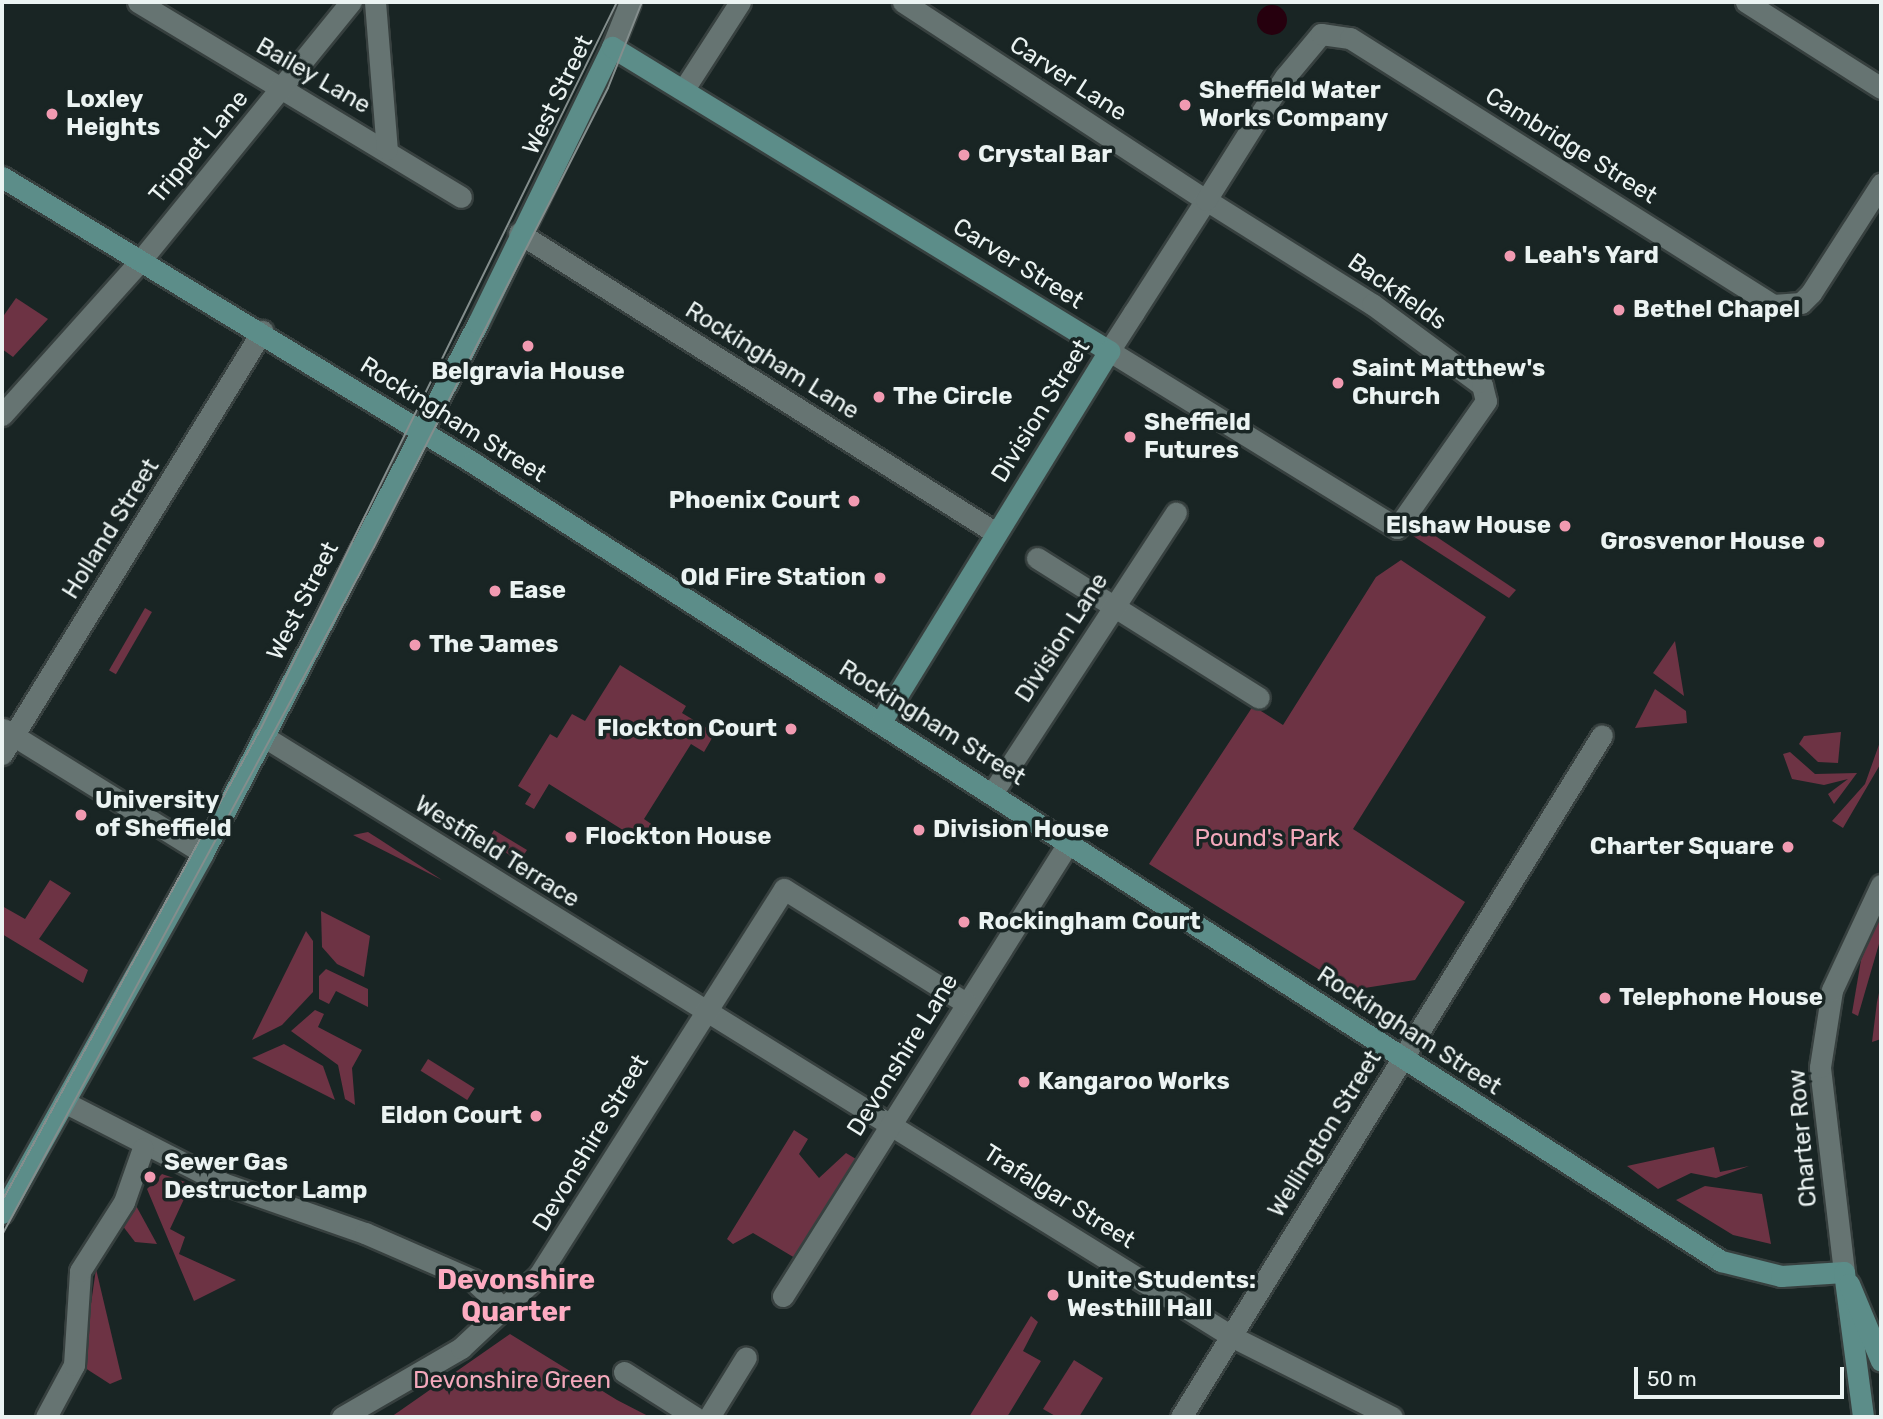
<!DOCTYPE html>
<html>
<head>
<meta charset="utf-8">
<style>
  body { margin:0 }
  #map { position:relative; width:1883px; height:1419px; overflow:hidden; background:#192524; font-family:Rubik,sans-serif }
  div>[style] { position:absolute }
  .green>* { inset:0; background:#6d3344; transform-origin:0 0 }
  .water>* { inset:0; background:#26000e }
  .round { border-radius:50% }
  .roads { filter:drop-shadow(2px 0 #37403f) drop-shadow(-2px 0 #37403f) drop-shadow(0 2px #37403f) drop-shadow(0 -2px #37403f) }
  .street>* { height:21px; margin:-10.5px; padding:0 10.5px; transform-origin:10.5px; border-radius:10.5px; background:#667472 }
  .secondary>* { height:21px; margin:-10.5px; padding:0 10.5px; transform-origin:10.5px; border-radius:10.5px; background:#5c8d89 }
  .tram>* { height:2px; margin:-1px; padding:0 1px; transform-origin:1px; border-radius:1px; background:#848e8d }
  .dots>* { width:19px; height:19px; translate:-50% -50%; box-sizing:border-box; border:4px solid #192524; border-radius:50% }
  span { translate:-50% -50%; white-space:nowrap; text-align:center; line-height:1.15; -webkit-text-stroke:7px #192524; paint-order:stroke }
  .street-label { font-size:24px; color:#ebf3f2 }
  .poi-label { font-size:24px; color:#ebf3f2; font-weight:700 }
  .left { translate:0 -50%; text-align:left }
  .right { translate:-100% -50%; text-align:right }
  .park-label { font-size:24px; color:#f4a8bb }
  .quarter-label { font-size:28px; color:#feabc1; font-weight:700 }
  .frame { position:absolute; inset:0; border:4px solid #ebf3f2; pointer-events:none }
  .scale { position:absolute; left:1634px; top:1367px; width:210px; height:32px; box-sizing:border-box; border:4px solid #ebf3f2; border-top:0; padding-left:9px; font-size:21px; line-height:24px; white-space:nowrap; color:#ebf3f2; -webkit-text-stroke:5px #192524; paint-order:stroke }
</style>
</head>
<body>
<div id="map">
  <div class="green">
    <div style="clip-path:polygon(16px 298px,48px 319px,13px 357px,2px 349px,2px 318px)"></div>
    <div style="clip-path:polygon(1419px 525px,1516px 590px,1509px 598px,1413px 536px)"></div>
    <div style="clip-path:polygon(1401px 560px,1486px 617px,1353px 829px,1465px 902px,1415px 980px,1352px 990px,1149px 864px,1253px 706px,1283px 725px,1376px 577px)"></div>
    <div style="left:145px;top:608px;width:8px;height:72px;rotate:30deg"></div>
    <div style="clip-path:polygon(1675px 641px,1684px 696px,1653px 673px)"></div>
    <div style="clip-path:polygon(620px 665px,686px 706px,682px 713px,715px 733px,704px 752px,691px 744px,644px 819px,660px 830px,647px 845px,549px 784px,534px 809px,525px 804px,531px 794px,518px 786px,550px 734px,557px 738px,572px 714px,585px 721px)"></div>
    <div style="clip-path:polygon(1655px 689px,1686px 711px,1687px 723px,1635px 728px)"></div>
    <div style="clip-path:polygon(1841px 732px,1838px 763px,1818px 762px,1799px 744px,1804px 736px)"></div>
    <div style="clip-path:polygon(1881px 739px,1881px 763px,1843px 828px,1832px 821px,1865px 784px)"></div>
    <div style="clip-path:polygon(1790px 752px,1815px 774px,1857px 773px,1834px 804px,1828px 794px,1848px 779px,1824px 785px,1792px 779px,1783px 754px)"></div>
    <div style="clip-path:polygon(494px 830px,527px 850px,519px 862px,488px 840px)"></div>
    <div style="clip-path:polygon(368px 832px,379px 839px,442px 880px,353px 835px)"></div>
    <div style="clip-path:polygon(50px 880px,71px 893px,39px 939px,88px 970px,83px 983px,2px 934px,2px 906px,25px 919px)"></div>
    <div style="clip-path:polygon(321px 911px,370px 936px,364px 977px,337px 964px,322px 947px)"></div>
    <div style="clip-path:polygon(1881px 911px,1881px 937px,1858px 1016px,1852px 1013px,1861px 960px)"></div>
    <div style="clip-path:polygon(306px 931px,313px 941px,313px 992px,282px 1025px,252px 1040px)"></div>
    <div style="clip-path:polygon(326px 969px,368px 989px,368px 1007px,336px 991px,329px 1004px,319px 999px,319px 976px)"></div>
    <div style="clip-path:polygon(1881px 984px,1881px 1039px,1872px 1042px,1877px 1002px)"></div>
    <div style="clip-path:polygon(315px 1010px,324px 1014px,318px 1027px,362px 1050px,352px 1068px,355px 1105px,345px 1099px,338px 1065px,291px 1031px)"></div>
    <div style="clip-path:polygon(284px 1044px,323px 1066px,335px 1100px,252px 1058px)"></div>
    <div style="left:428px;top:1059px;width:55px;height:14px;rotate:32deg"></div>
    <div style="clip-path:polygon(794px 1130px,808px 1139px,799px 1154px,819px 1178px,846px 1153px,856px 1159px,795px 1258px,753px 1233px,733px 1244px,727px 1239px)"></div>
    <div style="clip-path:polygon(1714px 1147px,1720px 1172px,1749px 1166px,1716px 1178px,1691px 1173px,1658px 1189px,1627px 1166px)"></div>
    <div style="clip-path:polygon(162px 1174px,191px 1184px,170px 1229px,185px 1237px,179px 1254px,236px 1280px,194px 1301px,147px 1189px)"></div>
    <div style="clip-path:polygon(1705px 1186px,1762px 1194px,1771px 1244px,1733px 1235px,1676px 1200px)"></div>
    <div style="clip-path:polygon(134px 1202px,157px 1244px,135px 1242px,122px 1225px)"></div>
    <div style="clip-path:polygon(96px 1269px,122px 1379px,110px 1384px,82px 1366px)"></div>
    <div style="clip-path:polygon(1031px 1316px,1038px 1322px,1023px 1351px,1041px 1361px,1007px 1417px,969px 1417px)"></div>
    <div style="clip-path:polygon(510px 1334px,617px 1400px,650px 1417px,391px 1417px)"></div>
    <div style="clip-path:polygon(1074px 1360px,1103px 1378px,1079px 1417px,1057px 1417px,1043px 1409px)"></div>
  </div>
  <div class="water">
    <div class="round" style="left:1257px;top:5px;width:30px;height:30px"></div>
  </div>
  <div class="roads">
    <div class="street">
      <div style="left:138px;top:2px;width:377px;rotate:31.1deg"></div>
      <div style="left:375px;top:2px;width:148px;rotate:85.4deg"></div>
      <div style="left:903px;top:2px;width:362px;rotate:33.2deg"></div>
      <div style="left:1206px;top:200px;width:196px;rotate:32.1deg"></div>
      <div style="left:1372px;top:304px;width:137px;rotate:36.4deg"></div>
      <div style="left:1482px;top:385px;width:16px;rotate:76deg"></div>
      <div style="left:1486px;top:401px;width:155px;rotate:125deg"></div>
      <div style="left:1397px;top:528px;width:338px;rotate:-148.4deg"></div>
      <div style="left:1109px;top:351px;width:46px;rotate:-57.3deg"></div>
      <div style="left:1134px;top:312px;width:133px;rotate:-57.3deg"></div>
      <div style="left:1206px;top:200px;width:99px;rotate:-57.8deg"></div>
      <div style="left:1259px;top:116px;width:47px;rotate:-56.3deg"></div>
      <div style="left:1285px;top:77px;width:56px;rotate:-50.1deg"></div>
      <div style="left:1321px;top:34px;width:29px;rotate:8deg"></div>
      <div style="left:1350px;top:38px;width:500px;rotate:32.26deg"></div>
      <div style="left:1773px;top:305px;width:28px;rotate:-4deg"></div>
      <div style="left:1801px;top:303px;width:14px;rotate:-45deg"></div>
      <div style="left:1811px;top:293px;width:130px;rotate:-57.3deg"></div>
      <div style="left:1746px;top:2px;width:160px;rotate:32.5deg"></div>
      <div style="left:612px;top:47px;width:48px;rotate:-68.2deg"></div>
      <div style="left:684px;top:89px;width:103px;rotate:-57.2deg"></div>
      <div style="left:519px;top:233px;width:563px;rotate:32.17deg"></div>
      <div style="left:2px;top:415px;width:208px;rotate:-48.1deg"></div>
      <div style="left:141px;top:260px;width:333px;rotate:-50.9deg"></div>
      <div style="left:1037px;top:558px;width:262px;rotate:32.2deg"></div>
      <div style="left:3px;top:729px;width:235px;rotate:31.8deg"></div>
      <div style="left:263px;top:736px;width:1139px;rotate:31.79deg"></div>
      <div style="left:1231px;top:1336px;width:180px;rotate:26.7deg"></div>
      <div style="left:2px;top:754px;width:497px;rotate:-58.4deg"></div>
      <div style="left:993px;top:792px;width:334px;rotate:-56.8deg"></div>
      <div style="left:64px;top:1102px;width:178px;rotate:27.1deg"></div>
      <div style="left:222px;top:1183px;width:151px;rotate:19.3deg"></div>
      <div style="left:365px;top:1233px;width:118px;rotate:23.5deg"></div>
      <div style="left:473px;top:1280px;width:42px;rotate:43.1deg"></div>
      <div style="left:1844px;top:1272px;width:206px;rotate:-96.7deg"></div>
      <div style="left:1820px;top:1067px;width:78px;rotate:-81.1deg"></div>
      <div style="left:1832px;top:990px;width:116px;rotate:-65deg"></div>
      <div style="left:783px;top:1296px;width:537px;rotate:-57.79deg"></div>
      <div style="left:624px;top:1372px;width:84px;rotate:32.4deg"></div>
      <div style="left:46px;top:1417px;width:59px;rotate:-61.7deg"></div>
      <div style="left:74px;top:1365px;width:94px;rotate:-86.3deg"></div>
      <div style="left:80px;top:1271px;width:82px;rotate:-57.5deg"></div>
      <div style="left:124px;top:1202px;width:57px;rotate:-70.6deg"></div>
      <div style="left:342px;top:1417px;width:138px;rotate:-30.1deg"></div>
      <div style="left:461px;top:1348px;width:107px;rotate:-43.1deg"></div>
      <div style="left:539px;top:1275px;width:457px;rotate:-57.6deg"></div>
      <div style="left:784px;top:889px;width:215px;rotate:32.1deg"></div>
      <div style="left:709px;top:1417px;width:70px;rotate:-58.3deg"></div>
      <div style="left:1181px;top:1417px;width:801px;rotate:-58.31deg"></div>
    </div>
    <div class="secondary">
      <div style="left:2px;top:177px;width:550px;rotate:31.23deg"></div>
      <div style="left:472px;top:462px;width:1483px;rotate:32.61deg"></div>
      <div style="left:1721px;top:1261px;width:62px;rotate:14deg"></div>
      <div style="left:1781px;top:1276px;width:63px;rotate:-3.6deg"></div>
      <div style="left:2px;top:1213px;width:412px;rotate:-60.8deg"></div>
      <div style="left:203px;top:853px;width:597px;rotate:-62.58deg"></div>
      <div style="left:478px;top:323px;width:307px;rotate:-64.1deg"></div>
      <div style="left:612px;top:47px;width:583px;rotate:31.45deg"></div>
      <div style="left:1109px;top:351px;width:435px;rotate:121.6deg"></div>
      <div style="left:1844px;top:1272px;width:146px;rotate:82.5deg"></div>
      <div style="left:1849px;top:1284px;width:83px;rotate:67.4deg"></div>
    </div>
  </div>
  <div class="tram">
    <div style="left:2px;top:1201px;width:539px;rotate:-61.3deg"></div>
    <div style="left:261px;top:728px;width:809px;rotate:-63.88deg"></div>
    <div style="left:2px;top:1235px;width:782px;rotate:-61.6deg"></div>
    <div style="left:374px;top:547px;width:515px;rotate:-62.99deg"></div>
    <div style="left:608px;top:88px;width:92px;rotate:-68.4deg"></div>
  </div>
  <div class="dots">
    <div style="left:1185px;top:105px;background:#f19ab1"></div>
    <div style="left:52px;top:114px;background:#f19ab1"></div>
    <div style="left:964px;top:155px;background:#f19ab1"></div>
    <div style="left:1510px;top:256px;background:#f19ab1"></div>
    <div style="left:1619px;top:310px;background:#f19ab1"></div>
    <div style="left:528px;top:346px;background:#f19ab1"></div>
    <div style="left:1338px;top:383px;background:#f19ab1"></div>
    <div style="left:879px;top:397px;background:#f19ab1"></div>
    <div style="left:1130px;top:437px;background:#f19ab1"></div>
    <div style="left:854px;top:501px;background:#f19ab1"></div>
    <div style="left:1565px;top:526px;background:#f19ab1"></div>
    <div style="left:1819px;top:542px;background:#f19ab1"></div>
    <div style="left:880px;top:578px;background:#f19ab1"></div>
    <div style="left:495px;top:591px;background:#f19ab1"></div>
    <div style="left:415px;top:645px;background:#f19ab1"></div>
    <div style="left:791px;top:729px;background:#f19ab1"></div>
    <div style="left:81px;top:815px;background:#f19ab1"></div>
    <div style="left:919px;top:830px;background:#f19ab1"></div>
    <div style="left:571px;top:837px;background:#f19ab1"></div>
    <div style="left:1788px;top:847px;background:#f19ab1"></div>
    <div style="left:964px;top:922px;background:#f19ab1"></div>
    <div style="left:1605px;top:998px;background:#f19ab1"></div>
    <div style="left:1024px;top:1082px;background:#f19ab1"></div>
    <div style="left:536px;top:1116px;background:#f19ab1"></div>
    <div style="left:150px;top:1177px;background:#f19ab1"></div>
    <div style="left:1053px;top:1295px;background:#f19ab1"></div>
  </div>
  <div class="street-label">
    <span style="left:313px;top:76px;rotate:30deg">Bailey Lane</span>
    <span style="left:1068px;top:79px;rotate:33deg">Carver Lane</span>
    <span style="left:558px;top:95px;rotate:-64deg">West Street</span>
    <span style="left:1571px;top:146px;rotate:32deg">Cambridge Street</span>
    <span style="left:199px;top:147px;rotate:-50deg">Trippet Lane</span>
    <span style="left:1018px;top:264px;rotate:32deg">Carver Street</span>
    <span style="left:1397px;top:292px;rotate:35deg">Backfields</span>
    <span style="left:772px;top:361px;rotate:32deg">Rockingham Lane</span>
    <span style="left:1041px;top:411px;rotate:-58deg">Division Street</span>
    <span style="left:453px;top:420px;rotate:32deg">Rockingham Street</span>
    <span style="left:111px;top:529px;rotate:-58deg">Holland Street</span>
    <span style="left:303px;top:601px;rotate:-63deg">West Street</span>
    <span style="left:1062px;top:638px;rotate:-57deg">Division Lane</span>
    <span style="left:932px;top:723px;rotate:32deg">Rockingham Street</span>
    <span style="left:497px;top:852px;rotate:32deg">Westfield Terrace</span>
    <span style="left:1409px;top:1031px;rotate:33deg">Rockingham Street</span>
    <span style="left:903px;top:1055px;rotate:-58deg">Devonshire Lane</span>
    <span style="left:1325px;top:1134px;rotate:-58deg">Wellington Street</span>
    <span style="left:1803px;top:1138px;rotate:-95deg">Charter Row</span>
    <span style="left:591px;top:1143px;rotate:-59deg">Devonshire Street</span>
    <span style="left:1059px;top:1197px;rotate:32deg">Trafalgar Street</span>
  </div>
  <div class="poi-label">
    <span class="left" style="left:1199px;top:105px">Sheffield Water<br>Works Company</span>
    <span class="left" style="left:66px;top:114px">Loxley<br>Heights</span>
    <span class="left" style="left:978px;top:155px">Crystal Bar</span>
    <span class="left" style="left:1524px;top:256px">Leah's Yard</span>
    <span class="left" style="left:1633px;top:310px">Bethel Chapel</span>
    <span class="left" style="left:1352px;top:383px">Saint Matthew's<br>Church</span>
    <span style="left:528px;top:372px">Belgravia House</span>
    <span class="left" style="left:893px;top:397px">The Circle</span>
    <span class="left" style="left:1144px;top:437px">Sheffield<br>Futures</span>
    <span class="right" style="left:840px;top:501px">Phoenix Court</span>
    <span class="right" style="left:1551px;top:526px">Elshaw House</span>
    <span class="right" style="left:1805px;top:542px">Grosvenor House</span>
    <span class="right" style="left:866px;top:578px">Old Fire Station</span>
    <span class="left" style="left:509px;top:591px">Ease</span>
    <span class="left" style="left:429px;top:645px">The James</span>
    <span class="right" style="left:777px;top:729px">Flockton Court</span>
    <span class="left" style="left:95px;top:815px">University<br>of Sheffield</span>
    <span class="left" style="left:933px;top:830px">Division House</span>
    <span class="left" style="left:585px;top:837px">Flockton House</span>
    <span class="right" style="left:1774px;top:847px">Charter Square</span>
    <span class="left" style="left:978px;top:922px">Rockingham Court</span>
    <span class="left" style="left:1619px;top:998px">Telephone House</span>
    <span class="left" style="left:1038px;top:1082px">Kangaroo Works</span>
    <span class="right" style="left:522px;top:1116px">Eldon Court</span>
    <span class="left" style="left:164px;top:1177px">Sewer Gas<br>Destructor Lamp</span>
    <span class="left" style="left:1067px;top:1295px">Unite Students:<br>Westhill Hall</span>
  </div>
  <div class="park-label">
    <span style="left:1267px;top:839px">Pound's Park</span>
    <span style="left:512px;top:1381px">Devonshire Green</span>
  </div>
  <div class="quarter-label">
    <span style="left:516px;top:1296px">Devonshire<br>Quarter</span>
  </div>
  <div class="frame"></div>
  <div class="scale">50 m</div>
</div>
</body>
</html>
